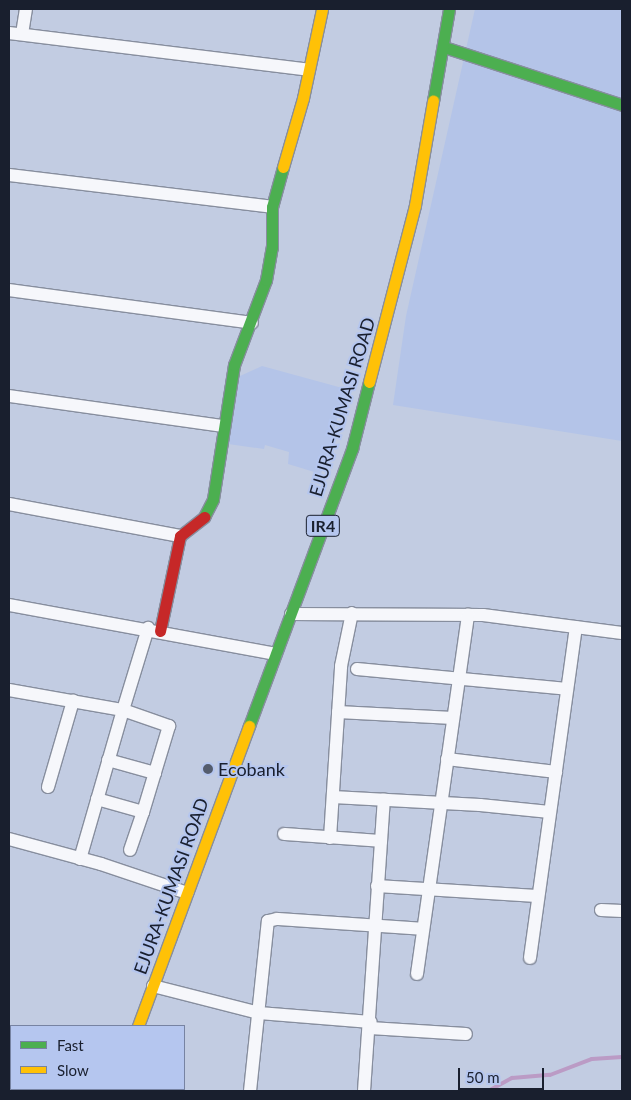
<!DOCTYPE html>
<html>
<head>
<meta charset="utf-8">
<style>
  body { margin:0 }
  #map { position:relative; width:631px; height:1100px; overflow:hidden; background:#c2cce2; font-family:Lato,sans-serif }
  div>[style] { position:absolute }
  .built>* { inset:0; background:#b4c4e8 }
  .stream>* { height:4px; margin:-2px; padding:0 2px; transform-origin:2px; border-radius:2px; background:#bb9bc5 }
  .roads { filter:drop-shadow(1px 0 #878e9e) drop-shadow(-1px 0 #878e9e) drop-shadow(0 1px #878e9e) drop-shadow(0 -1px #878e9e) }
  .street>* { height:12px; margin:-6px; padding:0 6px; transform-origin:6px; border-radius:6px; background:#f6f7fb }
  .fast>* { height:11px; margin:-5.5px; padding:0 5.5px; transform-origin:5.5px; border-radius:5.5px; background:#4caf50 }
  .slow>* { height:11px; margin:-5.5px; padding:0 5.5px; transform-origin:5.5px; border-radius:5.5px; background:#ffc107 }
  .jam>* { height:11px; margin:-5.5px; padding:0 5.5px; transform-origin:5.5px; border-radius:5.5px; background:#c62828 }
  .dots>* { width:14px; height:14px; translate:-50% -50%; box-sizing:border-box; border:2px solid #b5c6ef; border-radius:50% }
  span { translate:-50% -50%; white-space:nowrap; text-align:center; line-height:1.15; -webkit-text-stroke:4px #b5c6ef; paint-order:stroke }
  .shield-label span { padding:1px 4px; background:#b5c6ef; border:1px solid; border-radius:4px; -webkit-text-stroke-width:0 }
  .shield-label { font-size:16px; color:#191f2e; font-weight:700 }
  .street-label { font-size:18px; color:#191f2e }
  .poi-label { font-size:18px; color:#191f2e }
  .left { translate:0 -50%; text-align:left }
  .frame { position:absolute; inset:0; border:10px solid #191f2e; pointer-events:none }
  .legend { position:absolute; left:10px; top:1025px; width:175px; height:65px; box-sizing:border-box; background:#b5c6ef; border:1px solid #7783a2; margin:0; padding:6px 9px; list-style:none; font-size:15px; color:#191f2e }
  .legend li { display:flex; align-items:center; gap:10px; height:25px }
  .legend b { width:25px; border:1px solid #7783a2 }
  .scale { position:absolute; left:458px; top:1068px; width:86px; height:22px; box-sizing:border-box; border:2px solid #191f2e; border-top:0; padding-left:6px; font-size:15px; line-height:18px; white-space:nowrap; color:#191f2e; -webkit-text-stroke:4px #b5c6ef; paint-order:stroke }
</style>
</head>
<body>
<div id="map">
  <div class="built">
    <div style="clip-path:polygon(475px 9px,622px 9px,622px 441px,393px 405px,406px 316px)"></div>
    <div style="clip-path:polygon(262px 366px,346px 389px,321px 474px,288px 464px,289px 452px,265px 445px,264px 449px,228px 444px,240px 376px)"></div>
  </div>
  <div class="stream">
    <div style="left:490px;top:1090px;width:25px;rotate:-29deg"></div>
    <div style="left:512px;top:1078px;width:38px;rotate:-5deg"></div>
    <div style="left:550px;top:1075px;width:45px;rotate:-20.9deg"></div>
    <div style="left:592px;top:1059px;width:30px;rotate:-4deg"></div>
  </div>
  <div class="roads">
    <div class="street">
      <div style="left:9px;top:33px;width:302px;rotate:7deg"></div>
      <div style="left:22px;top:34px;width:25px;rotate:-81deg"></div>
      <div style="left:9px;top:175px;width:265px;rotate:6.9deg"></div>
      <div style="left:9px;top:290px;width:245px;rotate:7.7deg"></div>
      <div style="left:9px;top:396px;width:216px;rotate:8deg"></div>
      <div style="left:9px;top:504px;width:174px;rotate:10.6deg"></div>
      <div style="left:9px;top:605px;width:271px;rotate:10.4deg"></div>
      <div style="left:291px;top:614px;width:192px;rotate:0.3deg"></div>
      <div style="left:483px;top:615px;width:140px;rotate:7.4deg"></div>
      <div style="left:357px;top:669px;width:211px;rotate:5.4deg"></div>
      <div style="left:9px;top:690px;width:116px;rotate:10deg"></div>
      <div style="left:123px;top:710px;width:86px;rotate:-73deg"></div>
      <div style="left:338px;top:712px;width:115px;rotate:3deg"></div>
      <div style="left:447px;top:759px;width:110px;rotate:6.8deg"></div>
      <div style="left:108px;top:760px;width:49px;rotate:15.5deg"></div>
      <div style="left:48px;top:787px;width:90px;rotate:-73.8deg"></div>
      <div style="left:333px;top:797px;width:147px;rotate:3.1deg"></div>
      <div style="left:480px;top:805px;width:70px;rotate:5.7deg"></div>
      <div style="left:97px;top:799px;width:48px;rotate:15.8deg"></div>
      <div style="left:143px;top:812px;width:40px;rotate:108.9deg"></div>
      <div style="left:284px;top:834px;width:97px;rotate:4.1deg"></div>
      <div style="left:330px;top:838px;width:172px;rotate:-86.3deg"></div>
      <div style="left:341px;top:666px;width:54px;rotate:-78.3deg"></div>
      <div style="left:9px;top:839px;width:95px;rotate:15.2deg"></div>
      <div style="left:101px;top:864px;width:91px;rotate:18.6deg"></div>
      <div style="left:80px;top:859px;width:155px;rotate:-73.9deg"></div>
      <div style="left:123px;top:710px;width:49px;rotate:19.2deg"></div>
      <div style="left:169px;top:726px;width:90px;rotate:106.8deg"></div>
      <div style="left:377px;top:886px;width:160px;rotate:3.6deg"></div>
      <div style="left:601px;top:910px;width:21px;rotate:3deg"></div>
      <div style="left:530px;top:958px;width:334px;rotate:-82.1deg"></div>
      <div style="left:417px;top:974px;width:363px;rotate:-81.9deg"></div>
      <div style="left:153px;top:986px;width:109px;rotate:14.3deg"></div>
      <div style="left:259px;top:1013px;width:112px;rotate:4.6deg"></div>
      <div style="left:370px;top:1028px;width:96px;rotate:3.6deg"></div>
      <div style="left:9px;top:1041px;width:2px;rotate:27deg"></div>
      <div style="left:250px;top:1091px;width:171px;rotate:-84deg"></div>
      <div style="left:268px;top:921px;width:9px;rotate:-13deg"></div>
      <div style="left:277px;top:919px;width:146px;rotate:3.9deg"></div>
      <div style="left:364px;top:1091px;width:292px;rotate:-86.1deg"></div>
    </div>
    <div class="fast">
      <div style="left:444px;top:47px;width:187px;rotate:18deg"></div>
      <div style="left:433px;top:101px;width:93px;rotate:-80.1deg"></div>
      <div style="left:204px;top:517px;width:20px;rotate:-63deg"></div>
      <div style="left:213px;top:499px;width:136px;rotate:-81.1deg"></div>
      <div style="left:234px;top:365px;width:91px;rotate:-69.4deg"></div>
      <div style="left:266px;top:280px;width:34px;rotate:-80deg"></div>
      <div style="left:272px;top:247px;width:40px;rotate:-90deg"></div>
      <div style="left:272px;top:207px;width:41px;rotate:-74.6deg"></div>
      <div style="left:249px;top:726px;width:296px;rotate:-69.6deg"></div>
      <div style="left:352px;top:449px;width:69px;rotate:-75.8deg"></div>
      <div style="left:113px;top:1091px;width:2px;rotate:-63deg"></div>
    </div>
    <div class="slow">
      <div style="left:283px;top:167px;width:72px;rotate:-73.8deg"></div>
      <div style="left:303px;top:98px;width:91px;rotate:-77.9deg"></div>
      <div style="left:369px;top:382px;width:183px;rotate:-75.4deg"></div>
      <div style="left:415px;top:205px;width:106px;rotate:-80.2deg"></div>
      <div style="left:138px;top:1026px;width:320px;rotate:-69.7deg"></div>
    </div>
    <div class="jam">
      <div style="left:160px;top:631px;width:97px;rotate:-78.1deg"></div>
      <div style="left:180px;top:536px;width:31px;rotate:-38deg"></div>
    </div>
  </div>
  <div class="dots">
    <div style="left:208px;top:769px;background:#545c6d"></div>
  </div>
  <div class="shield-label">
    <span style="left:323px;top:526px">IR4</span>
  </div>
  <div class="street-label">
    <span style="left:342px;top:407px;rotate:-73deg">EJURA-KUMASI ROAD</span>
    <span style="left:171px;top:886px;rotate:-70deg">EJURA-KUMASI ROAD</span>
  </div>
  <div class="poi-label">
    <span class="left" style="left:218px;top:769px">Ecobank</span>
  </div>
  <div class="frame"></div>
  <ul class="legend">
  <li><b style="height:6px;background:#4caf50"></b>Fast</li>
  <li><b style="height:6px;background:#ffc107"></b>Slow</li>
  </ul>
  <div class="scale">50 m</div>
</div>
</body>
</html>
